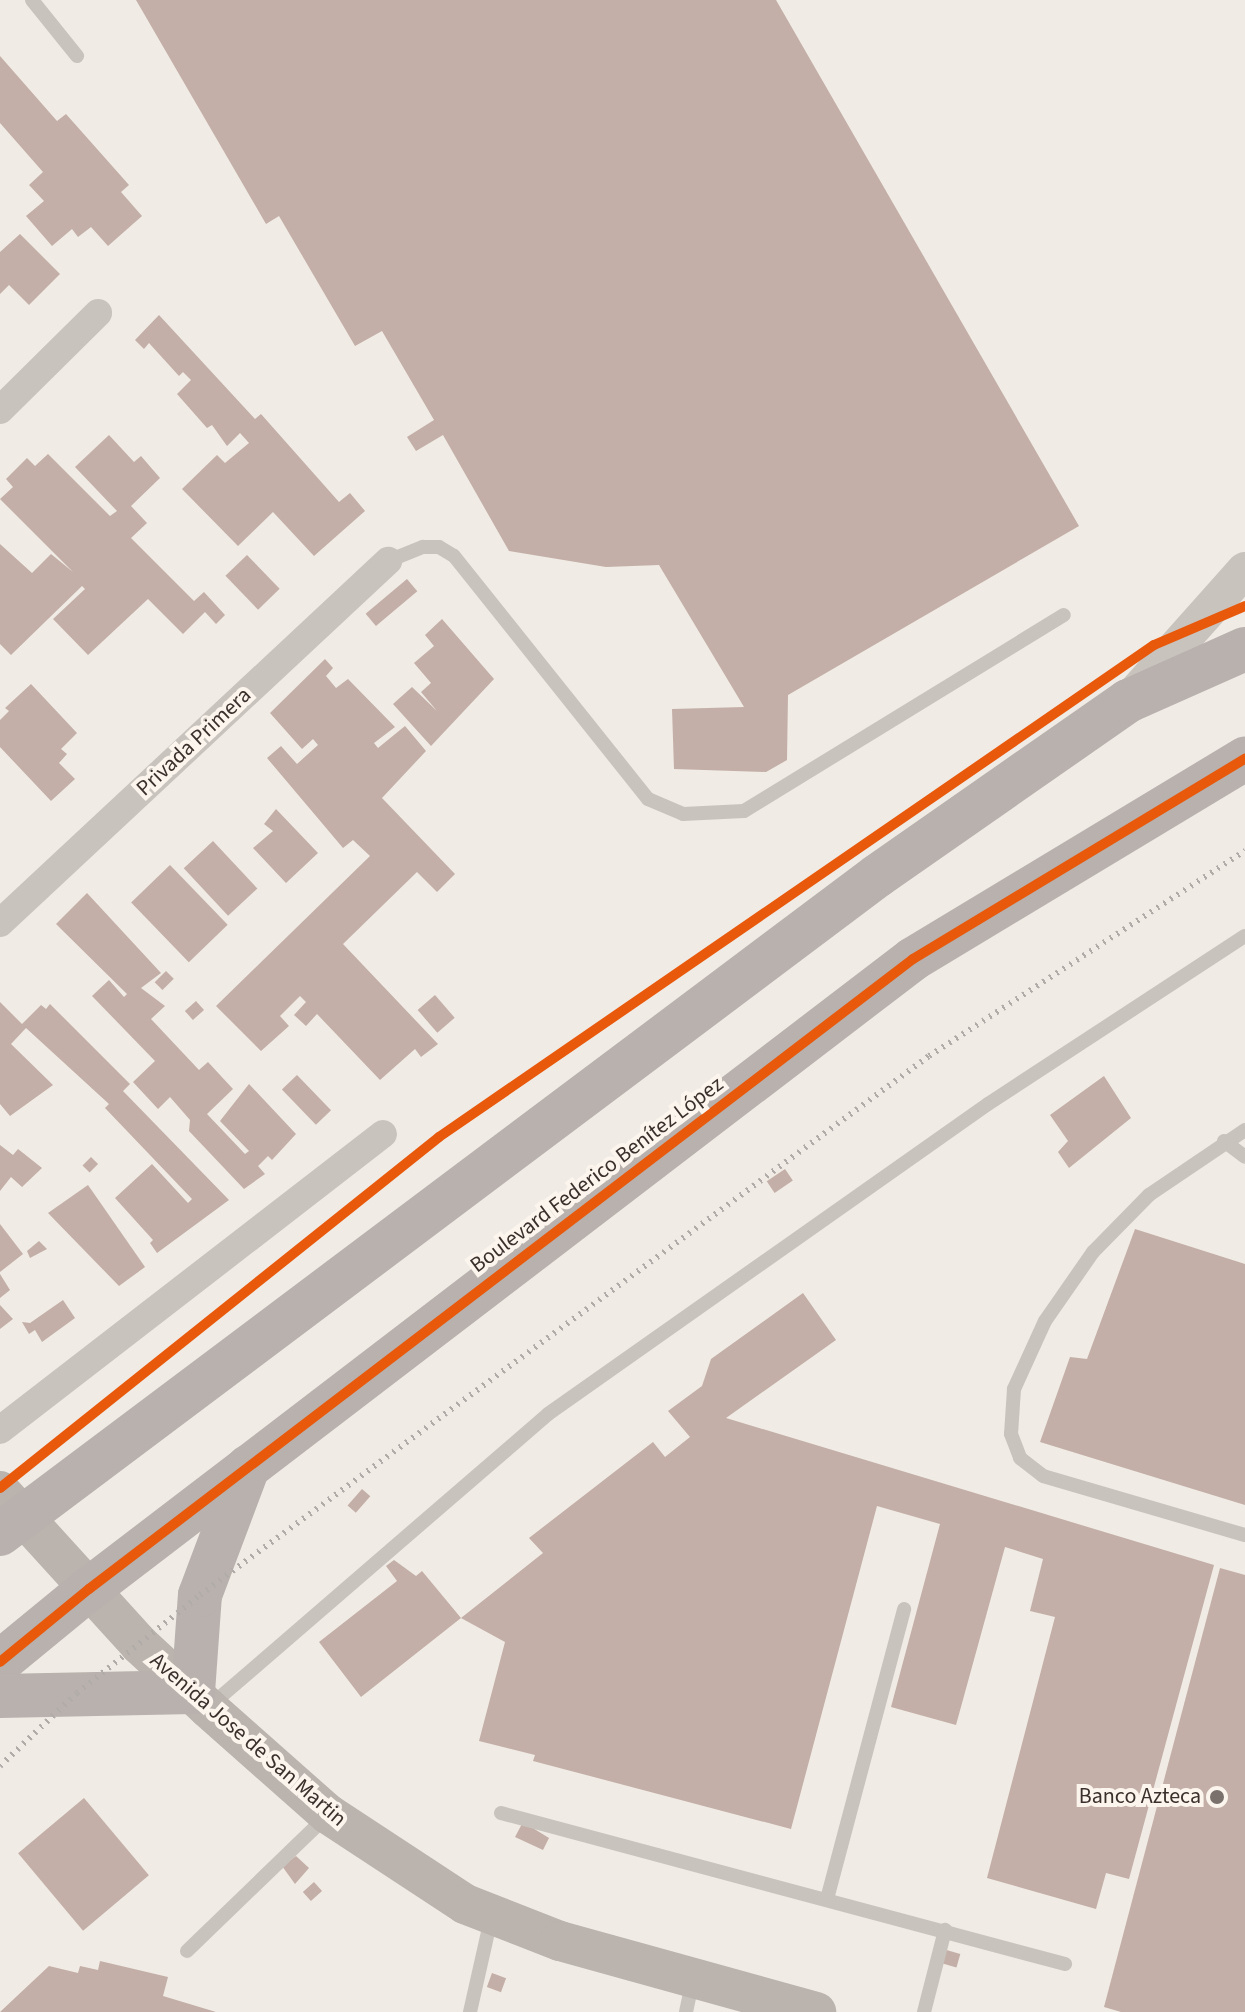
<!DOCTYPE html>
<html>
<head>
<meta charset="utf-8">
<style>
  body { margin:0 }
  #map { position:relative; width:1245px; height:2012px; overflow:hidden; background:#f0ebe5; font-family:"Source Sans 3",sans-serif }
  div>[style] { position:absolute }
  .building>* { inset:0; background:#c3afa7; transform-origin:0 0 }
  .service>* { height:14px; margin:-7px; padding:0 7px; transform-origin:7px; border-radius:7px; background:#c9c3be }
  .minor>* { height:28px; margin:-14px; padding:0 14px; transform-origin:14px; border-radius:14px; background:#c9c3be }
  .tertiary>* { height:36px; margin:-18px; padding:0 18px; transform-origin:18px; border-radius:18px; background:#c9c3be }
  .secondary>* { height:40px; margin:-20px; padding:0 20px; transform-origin:20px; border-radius:20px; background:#bab3ae }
  .primary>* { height:44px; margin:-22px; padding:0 22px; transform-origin:22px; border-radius:22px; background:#b8b1ad }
  .rail>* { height:6px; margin-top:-3px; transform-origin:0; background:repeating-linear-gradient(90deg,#b1aca8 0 2px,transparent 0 8px) }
  .cycleway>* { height:10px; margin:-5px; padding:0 5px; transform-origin:5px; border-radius:5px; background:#e8590c }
  .dots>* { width:22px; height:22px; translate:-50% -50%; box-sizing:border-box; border:4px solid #fbf5ee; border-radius:50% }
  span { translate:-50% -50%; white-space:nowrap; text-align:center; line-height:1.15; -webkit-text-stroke:8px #fbf5ee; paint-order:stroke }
  .street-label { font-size:22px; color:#3b302b }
  .poi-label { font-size:22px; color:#3b302b }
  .right { translate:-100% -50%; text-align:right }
</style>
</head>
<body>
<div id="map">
  <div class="building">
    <div style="clip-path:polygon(136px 0,776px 0,1079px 526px,788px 695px,787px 760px,766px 772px,674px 769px,672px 709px,744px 707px,659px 565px,606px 567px,509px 551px,443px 435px,416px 451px,407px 437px,434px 420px,382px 331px,355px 346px,279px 216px,266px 224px)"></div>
    <div style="clip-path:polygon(0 56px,57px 121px,66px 114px,129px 185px,121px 192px,142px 216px,108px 246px,91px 227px,78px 237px,72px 229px,52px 246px,26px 216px,44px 201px,29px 185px,43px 172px,0 123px)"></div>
    <div style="clip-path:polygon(20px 234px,60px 274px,29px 305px,9px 285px,0 294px,0 252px)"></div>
    <div style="clip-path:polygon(159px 315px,255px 419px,261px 414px,339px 502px,350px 493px,365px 511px,314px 556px,273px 512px,238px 546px,182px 489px,217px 455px,225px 463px,249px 443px,240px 433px,227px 446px,212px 425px,207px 428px,177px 394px,191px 380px,183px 372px,179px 376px,149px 343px,144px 349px,135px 340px)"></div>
    <div style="clip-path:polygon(109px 435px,134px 462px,141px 456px,160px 478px,131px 506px,147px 523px,131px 538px,194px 601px,204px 592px,225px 615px,216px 624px,205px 612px,183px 634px,148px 599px,88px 655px,53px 619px,85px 589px,82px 586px,11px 655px,0 644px,0 544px,32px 573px,51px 554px,73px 572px,0 499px,13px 487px,6px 479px,27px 458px,35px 466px,48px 454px,110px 516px,117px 511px,75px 467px)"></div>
    <div style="left:247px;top:555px;width:47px;height:30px;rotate:46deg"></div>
    <div style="left:407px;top:579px;width:16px;height:54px;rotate:50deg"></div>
    <div style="clip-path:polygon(442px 619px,494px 679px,431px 746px,393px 704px,412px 687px,437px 711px,421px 692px,431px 683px,414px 663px,434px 646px,425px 635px)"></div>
    <div style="clip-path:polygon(325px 659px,333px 668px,326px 676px,336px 688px,348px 679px,395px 727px,374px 743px,378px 748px,405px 726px,426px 751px,382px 798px,455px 874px,437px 892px,417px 872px,343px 944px,438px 1044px,421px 1057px,415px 1049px,380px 1080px,317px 1014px,306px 1026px,294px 1015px,306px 1002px,300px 996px,280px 1016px,289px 1026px,261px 1051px,216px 1006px,370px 856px,353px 840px,343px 848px,267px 758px,281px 746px,297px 764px,318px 745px,313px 739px,302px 749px,270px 713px)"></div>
    <div style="clip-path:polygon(31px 684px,77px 733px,61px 749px,67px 754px,59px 763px,75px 779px,51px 801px,0 747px,0 720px,9px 711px,5px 708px)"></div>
    <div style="clip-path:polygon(276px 809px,318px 853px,286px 883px,253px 848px,273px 831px,264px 824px)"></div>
    <div style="left:213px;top:841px;width:65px;height:40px;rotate:47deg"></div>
    <div style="left:170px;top:865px;width:83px;height:54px;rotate:46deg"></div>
    <div style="clip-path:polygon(87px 893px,161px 973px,141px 988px,165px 1006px,151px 1019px,199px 1070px,208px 1062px,233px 1089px,207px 1114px,245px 1154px,249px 1151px,220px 1121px,249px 1084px,296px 1134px,272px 1160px,268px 1156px,258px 1166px,265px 1174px,244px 1189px,189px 1131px,190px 1120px,170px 1097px,158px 1109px,133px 1082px,155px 1061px,92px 996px,109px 980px,124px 997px,127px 994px,56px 924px)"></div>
    <div style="left:166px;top:971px;width:11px;height:16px;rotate:45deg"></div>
    <div style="left:435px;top:995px;width:30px;height:23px;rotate:49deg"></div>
    <div style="left:196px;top:1001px;width:12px;height:15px;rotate:48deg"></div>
    <div style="clip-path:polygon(0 1002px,22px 1024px,41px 1005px,46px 1009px,50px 1004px,130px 1084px,123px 1091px,229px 1200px,157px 1253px,150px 1243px,153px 1240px,115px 1198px,152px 1164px,188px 1203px,192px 1199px,105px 1108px,109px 1104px,26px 1028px,11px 1044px,53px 1085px,10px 1116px,0 1104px)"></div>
    <div style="left:297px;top:1075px;width:49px;height:21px;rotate:46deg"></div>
    <div style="clip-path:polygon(1104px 1076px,1131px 1118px,1069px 1168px,1058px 1152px,1068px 1141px,1050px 1115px)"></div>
    <div style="clip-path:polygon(0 1145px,13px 1155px,18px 1149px,42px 1168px,22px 1187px,11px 1177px,0 1191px)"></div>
    <div style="left:91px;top:1157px;width:10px;height:12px;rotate:45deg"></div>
    <div style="left:785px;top:1169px;width:14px;height:22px;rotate:56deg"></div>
    <div style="clip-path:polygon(88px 1185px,145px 1267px,119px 1286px,48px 1213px)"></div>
    <div style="clip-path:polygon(0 1224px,23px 1254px,0 1272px)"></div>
    <div style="clip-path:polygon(1135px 1229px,1245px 1264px,1245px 1505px,1040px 1442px,1070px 1357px,1087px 1359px)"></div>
    <div style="clip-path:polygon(39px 1241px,47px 1249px,30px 1258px,27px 1251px)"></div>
    <div style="clip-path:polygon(0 1274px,10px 1290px,0 1298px)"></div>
    <div style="clip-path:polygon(803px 1293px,836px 1340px,726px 1418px,1214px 1565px,1129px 1879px,1106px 1873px,1096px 1909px,987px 1878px,1055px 1617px,1030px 1611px,1043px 1559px,1005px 1547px,956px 1725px,891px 1707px,940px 1524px,877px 1506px,791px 1829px,533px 1761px,535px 1755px,479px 1741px,505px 1642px,461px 1618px,361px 1697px,319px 1642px,397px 1581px,386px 1566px,394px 1560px,416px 1576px,422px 1571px,461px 1618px,543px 1553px,529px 1538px,653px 1442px,665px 1457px,690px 1437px,668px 1411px,702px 1386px,711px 1359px)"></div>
    <div style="clip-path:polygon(63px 1300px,75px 1318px,42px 1342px,35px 1330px,29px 1334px,22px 1322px,30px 1323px)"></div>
    <div style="clip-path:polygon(0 1305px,13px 1319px,0 1329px)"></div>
    <div style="left:362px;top:1489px;width:11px;height:22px;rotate:41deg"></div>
    <div style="clip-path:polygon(1220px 1568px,1245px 1575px,1245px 2012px,1121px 2012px,1104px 2007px)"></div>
    <div style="left:84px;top:1798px;width:101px;height:86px;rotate:50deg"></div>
    <div style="clip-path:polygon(523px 1822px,549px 1838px,543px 1850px,515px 1837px)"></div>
    <div style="clip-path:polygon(296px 1856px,309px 1868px,295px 1884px,282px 1866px)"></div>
    <div style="left:314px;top:1882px;width:12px;height:15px;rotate:48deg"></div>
    <div style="left:943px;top:1949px;width:18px;height:14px;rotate:16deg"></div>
    <div style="clip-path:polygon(100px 1961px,168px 1977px,163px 1996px,216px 2012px,0 2012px,49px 1966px,78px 1973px,80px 1966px,98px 1970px)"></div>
    <div style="left:492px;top:1973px;width:15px;height:15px;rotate:20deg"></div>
  </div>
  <div class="service">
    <div style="left:32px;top:0;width:72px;rotate:51.2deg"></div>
    <div style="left:388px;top:561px;width:38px;rotate:-22deg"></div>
    <div style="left:423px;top:547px;width:16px"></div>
    <div style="left:439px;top:547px;width:17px;rotate:31deg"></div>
    <div style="left:454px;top:556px;width:311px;rotate:51.4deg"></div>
    <div style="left:648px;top:799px;width:38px;rotate:23deg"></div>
    <div style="left:683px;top:814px;width:61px;rotate:-2.8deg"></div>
    <div style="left:744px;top:811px;width:375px;rotate:-31.5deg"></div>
    <div style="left:1245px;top:1130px;width:116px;rotate:145.9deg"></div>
    <div style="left:1149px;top:1195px;width:80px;rotate:134.5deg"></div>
    <div style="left:1093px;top:1252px;width:84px;rotate:124.8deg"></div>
    <div style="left:1045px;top:1321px;width:75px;rotate:114.5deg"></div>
    <div style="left:1014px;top:1389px;width:45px;rotate:93.8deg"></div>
    <div style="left:1011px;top:1434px;width:26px;rotate:69deg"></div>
    <div style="left:1020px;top:1458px;width:29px;rotate:38deg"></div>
    <div style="left:1043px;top:1476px;width:210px;rotate:16.3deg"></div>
    <div style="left:1224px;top:1141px;width:26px;rotate:37deg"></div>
    <div style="left:211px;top:1705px;width:445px;rotate:-40.8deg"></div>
    <div style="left:548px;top:1414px;width:538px;rotate:-35.17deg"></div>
    <div style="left:988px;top:1104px;width:307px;rotate:-33.2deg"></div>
    <div style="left:501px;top:1813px;width:584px;rotate:14.99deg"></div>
    <div style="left:827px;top:1899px;width:300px;rotate:-75.1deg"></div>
    <div style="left:187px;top:1951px;width:196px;rotate:-44deg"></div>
    <div style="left:470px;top:2012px;width:95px;rotate:-77.3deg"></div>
    <div style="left:686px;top:2012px;width:34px;rotate:-78deg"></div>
    <div style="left:924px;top:2012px;width:85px;rotate:-75.6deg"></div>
  </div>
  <div class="minor">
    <div style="left:0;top:410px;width:138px;rotate:-44.7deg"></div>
    <div style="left:0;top:923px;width:531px;rotate:-43.01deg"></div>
    <div style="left:0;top:1430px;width:484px;rotate:-37.7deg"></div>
  </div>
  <div class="tertiary">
    <div style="left:1129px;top:700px;width:174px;rotate:-48.3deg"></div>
  </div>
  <div class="secondary">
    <div style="left:0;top:1491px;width:207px;rotate:47.7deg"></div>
    <div style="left:139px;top:1644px;width:94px;rotate:42.8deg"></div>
    <div style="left:208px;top:1708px;width:160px;rotate:41.5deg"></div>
    <div style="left:328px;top:1814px;width:164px;rotate:33.3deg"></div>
    <div style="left:465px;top:1904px;width:102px;rotate:21.3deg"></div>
    <div style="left:560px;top:1941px;width:266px;rotate:15.5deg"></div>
  </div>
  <div class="primary">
    <div style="left:0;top:1534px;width:1096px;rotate:-36.88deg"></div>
    <div style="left:877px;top:876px;width:306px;rotate:-34.9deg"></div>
    <div style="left:1128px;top:701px;width:128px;rotate:-24deg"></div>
    <div style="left:0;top:1662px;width:115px;rotate:-39.4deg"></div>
    <div style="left:89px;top:1589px;width:1037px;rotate:-37.4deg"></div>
    <div style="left:913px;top:959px;width:388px;rotate:-31.1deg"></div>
    <div style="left:0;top:1696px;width:193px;rotate:-1.2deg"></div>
    <div style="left:193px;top:1692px;width:97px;rotate:-85.9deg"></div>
    <div style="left:200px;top:1595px;width:137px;rotate:-69.4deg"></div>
  </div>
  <div class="rail">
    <div style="left:0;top:1766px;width:106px;rotate:-43.5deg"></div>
    <div style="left:77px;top:1693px;width:157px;rotate:-38.5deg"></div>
    <div style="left:200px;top:1595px;width:907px;rotate:-36.48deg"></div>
    <div style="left:929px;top:1056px;width:377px;rotate:-33deg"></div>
  </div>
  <div class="cycleway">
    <div style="left:0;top:1488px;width:562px;rotate:-38.64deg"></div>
    <div style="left:439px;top:1137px;width:868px;rotate:-34.53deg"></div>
    <div style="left:1154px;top:645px;width:99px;rotate:-23.2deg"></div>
    <div style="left:0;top:1662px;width:115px;rotate:-39.4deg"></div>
    <div style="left:89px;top:1589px;width:1037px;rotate:-37.4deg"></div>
    <div style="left:913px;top:959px;width:388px;rotate:-31.1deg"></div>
  </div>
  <div class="dots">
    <div style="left:1217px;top:1797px;background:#7a716c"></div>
  </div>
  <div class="street-label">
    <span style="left:194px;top:742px;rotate:-43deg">Privada Primera</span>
    <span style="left:597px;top:1175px;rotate:-37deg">Boulevard Federico Benítez López</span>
    <span style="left:248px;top:1740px;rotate:41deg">Avenida Jose de San Martin</span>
  </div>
  <div class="poi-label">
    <span class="right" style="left:1201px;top:1797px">Banco Azteca</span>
  </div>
</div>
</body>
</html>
